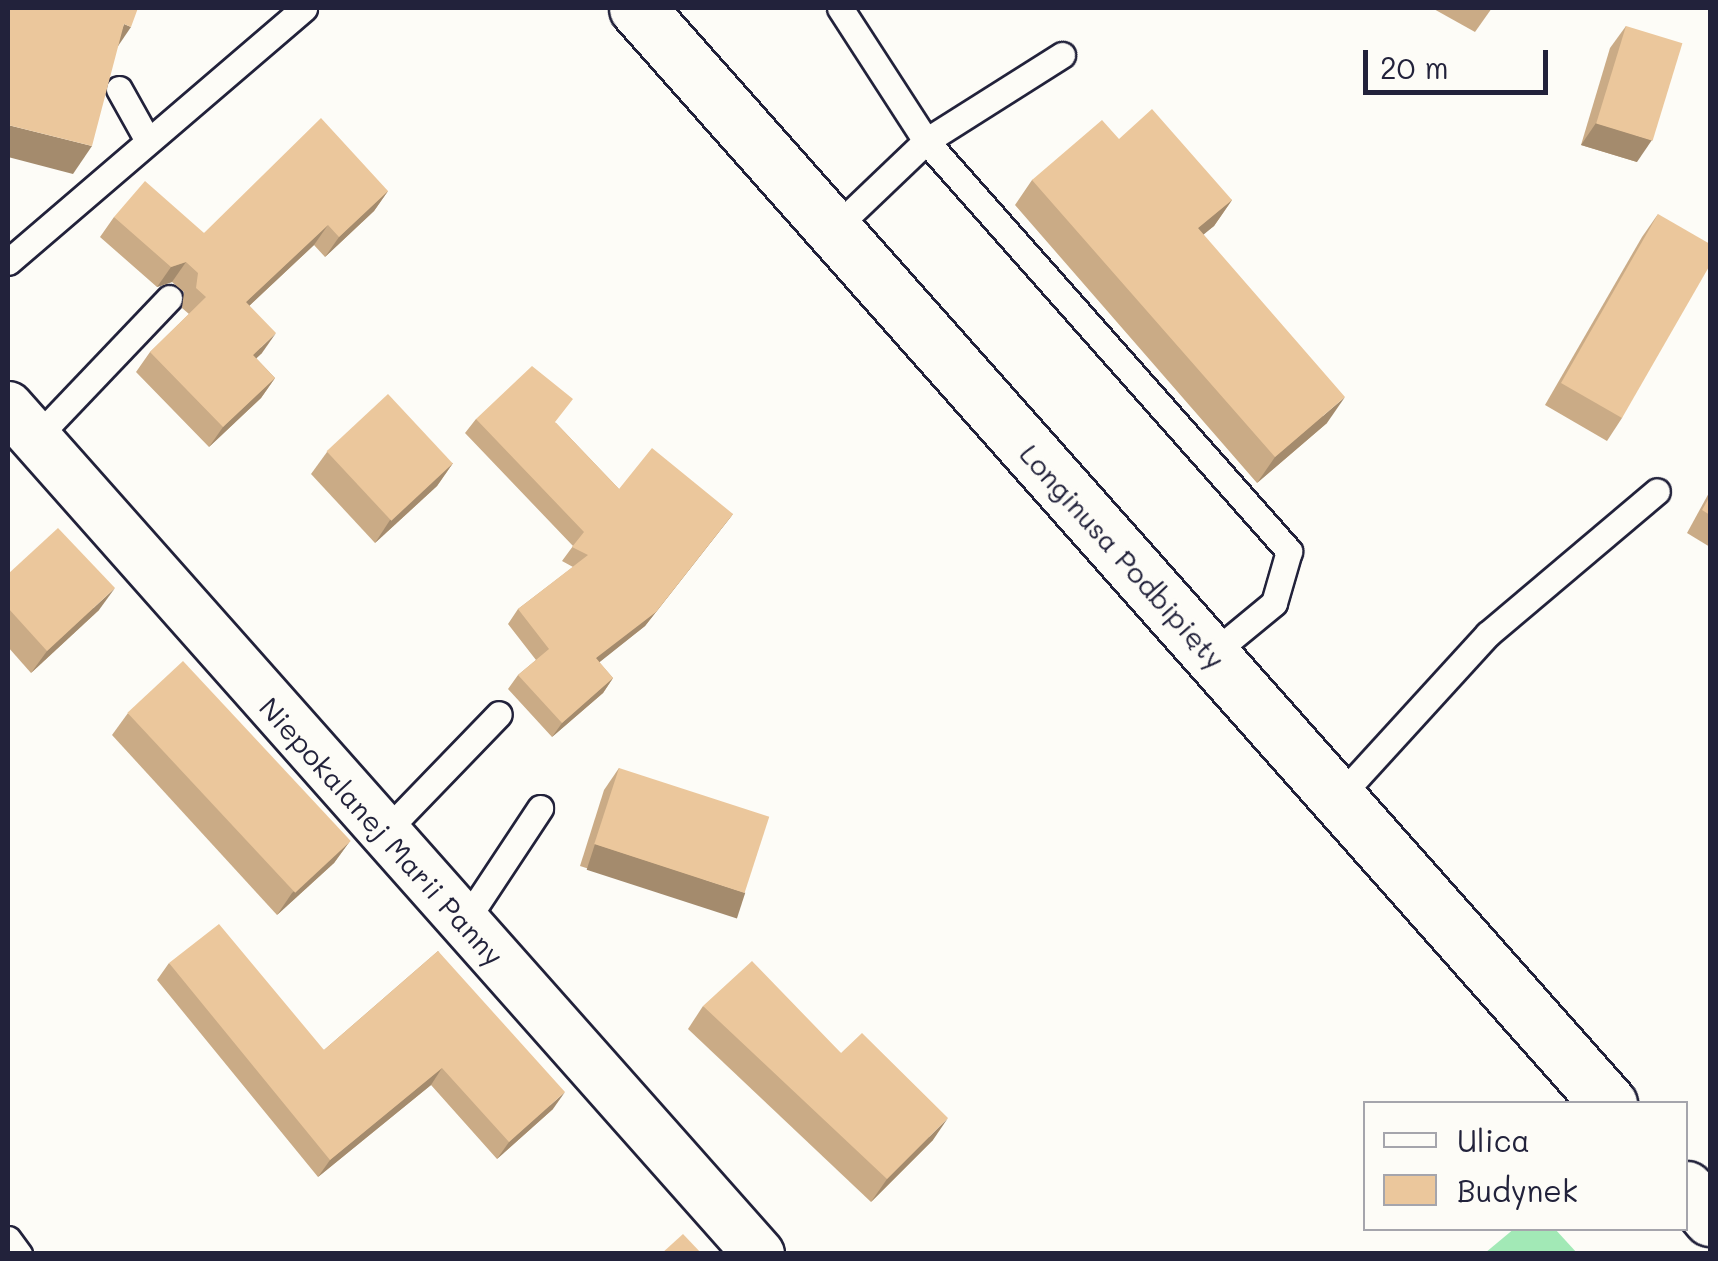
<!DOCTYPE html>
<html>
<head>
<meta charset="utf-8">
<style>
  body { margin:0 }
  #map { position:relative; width:1718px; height:1261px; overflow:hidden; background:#fdfcf7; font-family:Mali,sans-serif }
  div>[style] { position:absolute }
  .green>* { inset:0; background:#a2e9b6 }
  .roads { filter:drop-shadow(2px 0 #22223b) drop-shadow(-2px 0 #22223b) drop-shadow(0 2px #22223b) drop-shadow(0 -2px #22223b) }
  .service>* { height:25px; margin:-12.5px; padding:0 12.5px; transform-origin:12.5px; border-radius:12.5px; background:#fdfcf7 }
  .minor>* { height:50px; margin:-25px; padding:0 25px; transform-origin:25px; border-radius:25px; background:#fdfcf7 }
  .tertiary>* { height:55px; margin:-27.5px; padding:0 27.5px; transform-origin:27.5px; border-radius:27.5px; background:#fdfcf7 }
  .wall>* { inset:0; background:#caab86 }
  .shaded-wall>* { inset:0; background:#a48b6d; transform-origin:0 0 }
  .building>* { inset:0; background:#ebc79c; transform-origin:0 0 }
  span { translate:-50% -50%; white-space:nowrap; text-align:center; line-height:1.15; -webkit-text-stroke:8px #fdfcf7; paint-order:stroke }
  .street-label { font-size:28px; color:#22223b }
  .frame { position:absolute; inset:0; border:10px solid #22223b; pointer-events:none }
  .legend { position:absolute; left:1363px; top:1101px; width:325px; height:130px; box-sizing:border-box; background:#fdfcf7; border:2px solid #a5a5ac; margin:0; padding:12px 18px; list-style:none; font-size:30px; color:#22223b }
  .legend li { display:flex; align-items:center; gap:20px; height:50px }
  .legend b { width:50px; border:2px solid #a5a5ac }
  .scale { position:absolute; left:1363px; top:50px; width:185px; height:45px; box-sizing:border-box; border:5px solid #22223b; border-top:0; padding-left:12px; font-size:30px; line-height:35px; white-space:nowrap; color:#22223b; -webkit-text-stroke:8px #fdfcf7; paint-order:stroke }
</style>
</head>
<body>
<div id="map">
  <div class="green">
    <div style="clip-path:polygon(1515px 1228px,1555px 1229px,1577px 1253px,1485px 1253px)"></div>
  </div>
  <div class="roads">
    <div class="service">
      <div style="left:840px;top:8px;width:158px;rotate:57.1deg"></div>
      <div style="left:926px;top:141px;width:548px;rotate:48.48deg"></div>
      <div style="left:1289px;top:551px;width:54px;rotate:106.1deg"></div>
      <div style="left:1274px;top:603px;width:82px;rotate:140.5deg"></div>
      <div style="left:119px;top:89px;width:57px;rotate:60.8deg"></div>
      <div style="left:834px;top:229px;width:127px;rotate:-43.7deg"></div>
      <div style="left:926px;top:141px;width:161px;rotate:-32.3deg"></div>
      <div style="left:8px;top:262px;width:390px;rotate:-40.6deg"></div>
      <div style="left:34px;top:440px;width:196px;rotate:-46.4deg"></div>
      <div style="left:1338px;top:798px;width:222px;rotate:-47.6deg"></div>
      <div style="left:1488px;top:634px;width:221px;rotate:-40.2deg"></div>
      <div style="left:384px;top:833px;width:165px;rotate:-46deg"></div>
      <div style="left:464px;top:923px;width:138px;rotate:-56.5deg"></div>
      <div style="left:8px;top:1239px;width:19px;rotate:54deg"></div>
    </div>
    <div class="minor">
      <div style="left:8px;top:407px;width:1132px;rotate:48.44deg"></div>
    </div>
    <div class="tertiary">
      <div style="left:637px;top:8px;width:1465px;rotate:48.43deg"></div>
      <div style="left:1686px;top:1189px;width:38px;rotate:50deg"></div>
    </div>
  </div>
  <div class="wall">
    <div style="clip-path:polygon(1432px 8px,1492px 8px,1475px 32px)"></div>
    <div style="clip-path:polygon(1626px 26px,1637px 162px,1581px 145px,1610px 48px)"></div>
    <div style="clip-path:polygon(1119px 139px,1232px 200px,1214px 226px,1203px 234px,1327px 423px,1257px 483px,1015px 205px,1032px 180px)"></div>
    <div style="clip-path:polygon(388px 191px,374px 211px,325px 257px,314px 245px,249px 306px,262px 353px,256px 358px,275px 378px,261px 398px,209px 447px,136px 372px,150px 352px,189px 314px,182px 308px,184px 292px,172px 282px,157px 287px,100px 237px,114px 217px,204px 233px)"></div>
    <div style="clip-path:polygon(1658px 214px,1622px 418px,1607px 441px,1545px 405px,1642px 237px)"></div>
    <div style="clip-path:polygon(476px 419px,556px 423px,619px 489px,733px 514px,645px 626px,599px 662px,613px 678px,603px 693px,552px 737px,508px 689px,518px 675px,536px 660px,508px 624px,518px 609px,573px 567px,562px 561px,573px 546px,465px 433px)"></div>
    <div style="clip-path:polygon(327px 452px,453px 463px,437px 486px,375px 543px,311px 474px)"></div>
    <div style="clip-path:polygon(1710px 491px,1710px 547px,1687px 533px)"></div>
    <div style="clip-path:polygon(8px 574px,99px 610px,31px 673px,8px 647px)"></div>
    <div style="clip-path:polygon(128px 713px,350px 841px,334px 863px,277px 915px,112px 735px)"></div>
    <div style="clip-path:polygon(619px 768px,730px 914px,580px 866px,604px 790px)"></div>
    <div style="clip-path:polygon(438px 951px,553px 1109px,497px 1159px,431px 1085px,318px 1177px,157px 980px,169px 963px,324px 1050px)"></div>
    <div style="clip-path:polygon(703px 1006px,841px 1053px,933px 1140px,871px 1202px,688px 1029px)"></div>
  </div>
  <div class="shaded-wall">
    <div style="clip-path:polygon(124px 24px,131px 27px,112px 55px)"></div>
    <div style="clip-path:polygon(1596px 123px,1652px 140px,1637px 162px,1581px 145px)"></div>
    <div style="clip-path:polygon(8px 125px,92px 146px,73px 174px,8px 157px)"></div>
    <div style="clip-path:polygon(388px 191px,374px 211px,325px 257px,339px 237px)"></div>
    <div style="clip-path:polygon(1232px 200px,1214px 226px,1180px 254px,1198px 228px)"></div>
    <div style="clip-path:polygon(328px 225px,314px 245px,232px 322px,246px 302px)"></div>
    <div style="clip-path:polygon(186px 262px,172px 282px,157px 287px,171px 267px)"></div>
    <div style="clip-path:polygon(276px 333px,262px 353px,239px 375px,253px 355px)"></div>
    <div style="clip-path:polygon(275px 378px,261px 398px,209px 447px,223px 427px)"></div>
    <div style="clip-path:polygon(1345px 397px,1327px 423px,1257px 483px,1275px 457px)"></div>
    <div style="clip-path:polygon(453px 463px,437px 486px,375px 543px,390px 520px)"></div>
    <div style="clip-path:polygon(733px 514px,645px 626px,586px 673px,596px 658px)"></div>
    <div style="clip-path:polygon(115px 588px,99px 610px,31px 673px,47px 651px)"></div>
    <div style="clip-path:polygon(613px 678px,603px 693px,552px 737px,562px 723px)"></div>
    <div style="clip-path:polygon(350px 841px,334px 863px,277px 915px,292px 893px)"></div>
    <div style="left:595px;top:844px;width:158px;height:27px;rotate:18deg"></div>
    <div style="clip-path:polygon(442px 1068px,431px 1085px,318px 1177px,330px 1160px)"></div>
    <div style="clip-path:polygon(565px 1092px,553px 1109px,497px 1159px,509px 1142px)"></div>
    <div style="clip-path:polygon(948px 1118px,933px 1140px,871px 1202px,887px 1179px)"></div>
  </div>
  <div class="building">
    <div style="clip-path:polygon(8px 8px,138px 8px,131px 27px,124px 24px,92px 146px,8px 125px)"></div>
    <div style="left:1626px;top:26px;width:59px;height:102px;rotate:17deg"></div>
    <div style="clip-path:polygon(1152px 109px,1232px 200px,1198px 228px,1345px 397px,1275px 457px,1032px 180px,1102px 120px,1119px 139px)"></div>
    <div style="clip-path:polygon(321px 118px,388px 191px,339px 237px,328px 225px,246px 302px,276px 333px,253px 355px,275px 378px,223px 427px,150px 352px,206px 297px,196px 288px,198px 273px,186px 262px,171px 267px,114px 217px,145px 181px,204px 233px)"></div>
    <div style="clip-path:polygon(1658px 214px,1710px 244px,1710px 265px,1622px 418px,1561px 383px)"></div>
    <div style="clip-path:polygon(532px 366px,573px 399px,555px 422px,619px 489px,652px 448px,733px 514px,656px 612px,596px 658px,613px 678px,562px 723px,518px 675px,549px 649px,518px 609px,588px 555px,572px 547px,584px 532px,476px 419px)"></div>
    <div style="left:388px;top:394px;width:95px;height:84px;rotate:47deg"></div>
    <div style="clip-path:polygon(1710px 496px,1710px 515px,1702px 510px)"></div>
    <div style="clip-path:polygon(58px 528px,115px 588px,47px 651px,8px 608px,8px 574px)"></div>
    <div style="left:183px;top:661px;width:246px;height:76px;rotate:47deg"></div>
    <div style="left:619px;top:768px;width:158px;height:80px;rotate:18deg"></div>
    <div style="clip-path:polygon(219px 924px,324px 1050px,438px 951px,565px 1092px,509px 1142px,442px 1068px,330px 1160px,169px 963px)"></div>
    <div style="clip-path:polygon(752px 961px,841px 1053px,862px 1033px,948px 1118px,887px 1179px,703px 1006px)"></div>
    <div style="clip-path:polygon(683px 1234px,702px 1254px,661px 1254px)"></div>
  </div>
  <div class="street-label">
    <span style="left:1123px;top:556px;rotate:48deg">Longinusa Podbipięty</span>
    <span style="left:382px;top:831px;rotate:48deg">Niepokalanej Marii Panny</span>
  </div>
  <div class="frame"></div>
  <ul class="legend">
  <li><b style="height:12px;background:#fdfcf7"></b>Ulica</li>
  <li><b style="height:28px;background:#ebc79c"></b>Budynek</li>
  </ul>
  <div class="scale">20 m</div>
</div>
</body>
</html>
